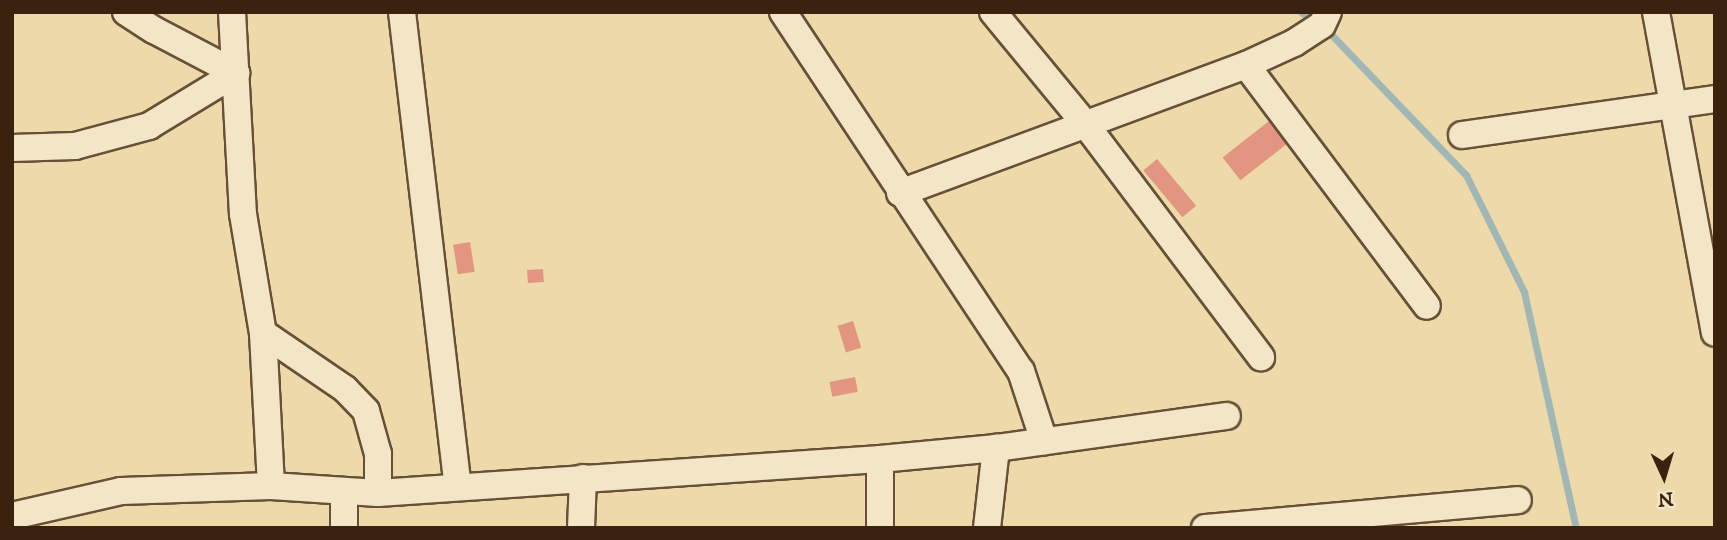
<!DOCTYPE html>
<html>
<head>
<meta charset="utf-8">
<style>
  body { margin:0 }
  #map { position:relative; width:1727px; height:540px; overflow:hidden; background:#edd9a9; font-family:"IM FELL DW Pica",serif }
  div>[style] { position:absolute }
  .stream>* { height:7px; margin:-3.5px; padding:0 3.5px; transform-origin:3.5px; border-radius:3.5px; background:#a0b7b5 }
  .building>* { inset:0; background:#e29681; transform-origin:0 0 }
  .roads { filter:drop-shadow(2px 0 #675036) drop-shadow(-2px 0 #675036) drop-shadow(0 2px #675036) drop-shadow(0 -2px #675036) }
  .minor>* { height:26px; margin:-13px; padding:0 13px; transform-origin:13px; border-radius:13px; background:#f3e6c7 }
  span { translate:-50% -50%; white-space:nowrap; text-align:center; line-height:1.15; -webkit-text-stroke:5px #f3e6c7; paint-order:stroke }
  .frame { position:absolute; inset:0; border:14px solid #3a220f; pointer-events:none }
  .north { position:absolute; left:1629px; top:442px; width:70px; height:70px; -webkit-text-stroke:5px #f3e6c7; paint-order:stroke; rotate:176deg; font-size:19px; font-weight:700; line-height:28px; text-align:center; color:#3a220f }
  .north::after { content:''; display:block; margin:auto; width:24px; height:32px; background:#3a220f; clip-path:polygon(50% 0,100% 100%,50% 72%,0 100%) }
</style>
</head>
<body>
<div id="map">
  <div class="stream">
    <div style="left:1301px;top:12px;width:17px;rotate:33deg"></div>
    <div style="left:1325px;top:28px;width:204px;rotate:46.2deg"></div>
    <div style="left:1466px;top:175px;width:131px;rotate:63.6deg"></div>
    <div style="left:1524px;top:292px;width:242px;rotate:77.6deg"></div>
  </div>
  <div class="building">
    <div style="left:1273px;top:118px;width:29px;height:64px;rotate:52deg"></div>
    <div style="left:1157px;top:159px;width:61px;height:18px;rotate:50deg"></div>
    <div style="left:470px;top:242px;width:30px;height:17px;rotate:81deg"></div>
    <div style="left:543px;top:269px;width:13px;height:16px;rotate:86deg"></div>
    <div style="left:853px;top:321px;width:28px;height:16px;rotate:73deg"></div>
    <div style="left:855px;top:377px;width:15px;height:26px;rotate:79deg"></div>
  </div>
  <div class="roads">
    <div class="minor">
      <div style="left:126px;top:12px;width:33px;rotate:33deg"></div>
      <div style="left:154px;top:30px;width:93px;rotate:27.7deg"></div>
      <div style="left:232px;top:12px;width:202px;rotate:86.9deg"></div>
      <div style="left:243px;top:214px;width:121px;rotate:80.5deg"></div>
      <div style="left:263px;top:333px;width:99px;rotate:34.3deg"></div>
      <div style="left:345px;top:389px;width:30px;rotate:46deg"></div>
      <div style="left:366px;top:411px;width:45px;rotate:74.4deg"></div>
      <div style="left:378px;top:454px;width:39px;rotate:90deg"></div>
      <div style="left:402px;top:12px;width:478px;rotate:83.3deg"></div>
      <div style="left:783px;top:12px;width:431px;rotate:56.5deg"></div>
      <div style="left:1021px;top:371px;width:74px;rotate:71.8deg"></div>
      <div style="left:993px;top:12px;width:146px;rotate:50.5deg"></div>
      <div style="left:1086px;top:125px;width:291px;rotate:53deg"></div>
      <div style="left:1656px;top:12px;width:326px;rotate:79.6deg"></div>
      <div style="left:1246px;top:65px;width:301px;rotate:53.1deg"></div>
      <div style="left:1462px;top:135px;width:256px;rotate:-8.1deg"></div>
      <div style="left:12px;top:148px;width:63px;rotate:-1.8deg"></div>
      <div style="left:75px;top:146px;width:77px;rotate:-15.1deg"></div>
      <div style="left:149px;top:126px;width:102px;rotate:-31.3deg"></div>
      <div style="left:900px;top:193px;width:369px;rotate:-20.3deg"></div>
      <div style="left:1246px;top:65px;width:53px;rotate:-24.6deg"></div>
      <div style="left:1294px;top:43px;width:33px;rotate:-33deg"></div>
      <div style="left:1322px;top:25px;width:14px;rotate:-65deg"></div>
      <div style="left:263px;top:333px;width:153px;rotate:87deg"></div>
      <div style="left:12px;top:516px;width:112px;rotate:-12.9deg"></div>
      <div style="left:121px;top:491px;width:150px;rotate:-1.9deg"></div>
      <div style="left:271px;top:486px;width:107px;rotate:3.7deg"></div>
      <div style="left:378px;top:493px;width:503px;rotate:-3.87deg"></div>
      <div style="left:880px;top:459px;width:117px;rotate:-5.4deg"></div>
      <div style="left:996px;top:448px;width:233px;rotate:-7.9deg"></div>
      <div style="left:344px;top:528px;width:37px;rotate:-90deg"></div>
      <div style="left:581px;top:528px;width:50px;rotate:-87.7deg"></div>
      <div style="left:880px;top:528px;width:69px;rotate:-90deg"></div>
      <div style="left:987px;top:528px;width:81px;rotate:-83.6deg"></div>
      <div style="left:1205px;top:528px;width:314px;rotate:-5.1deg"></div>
    </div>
  </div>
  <div class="frame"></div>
  <div class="north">N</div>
</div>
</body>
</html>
